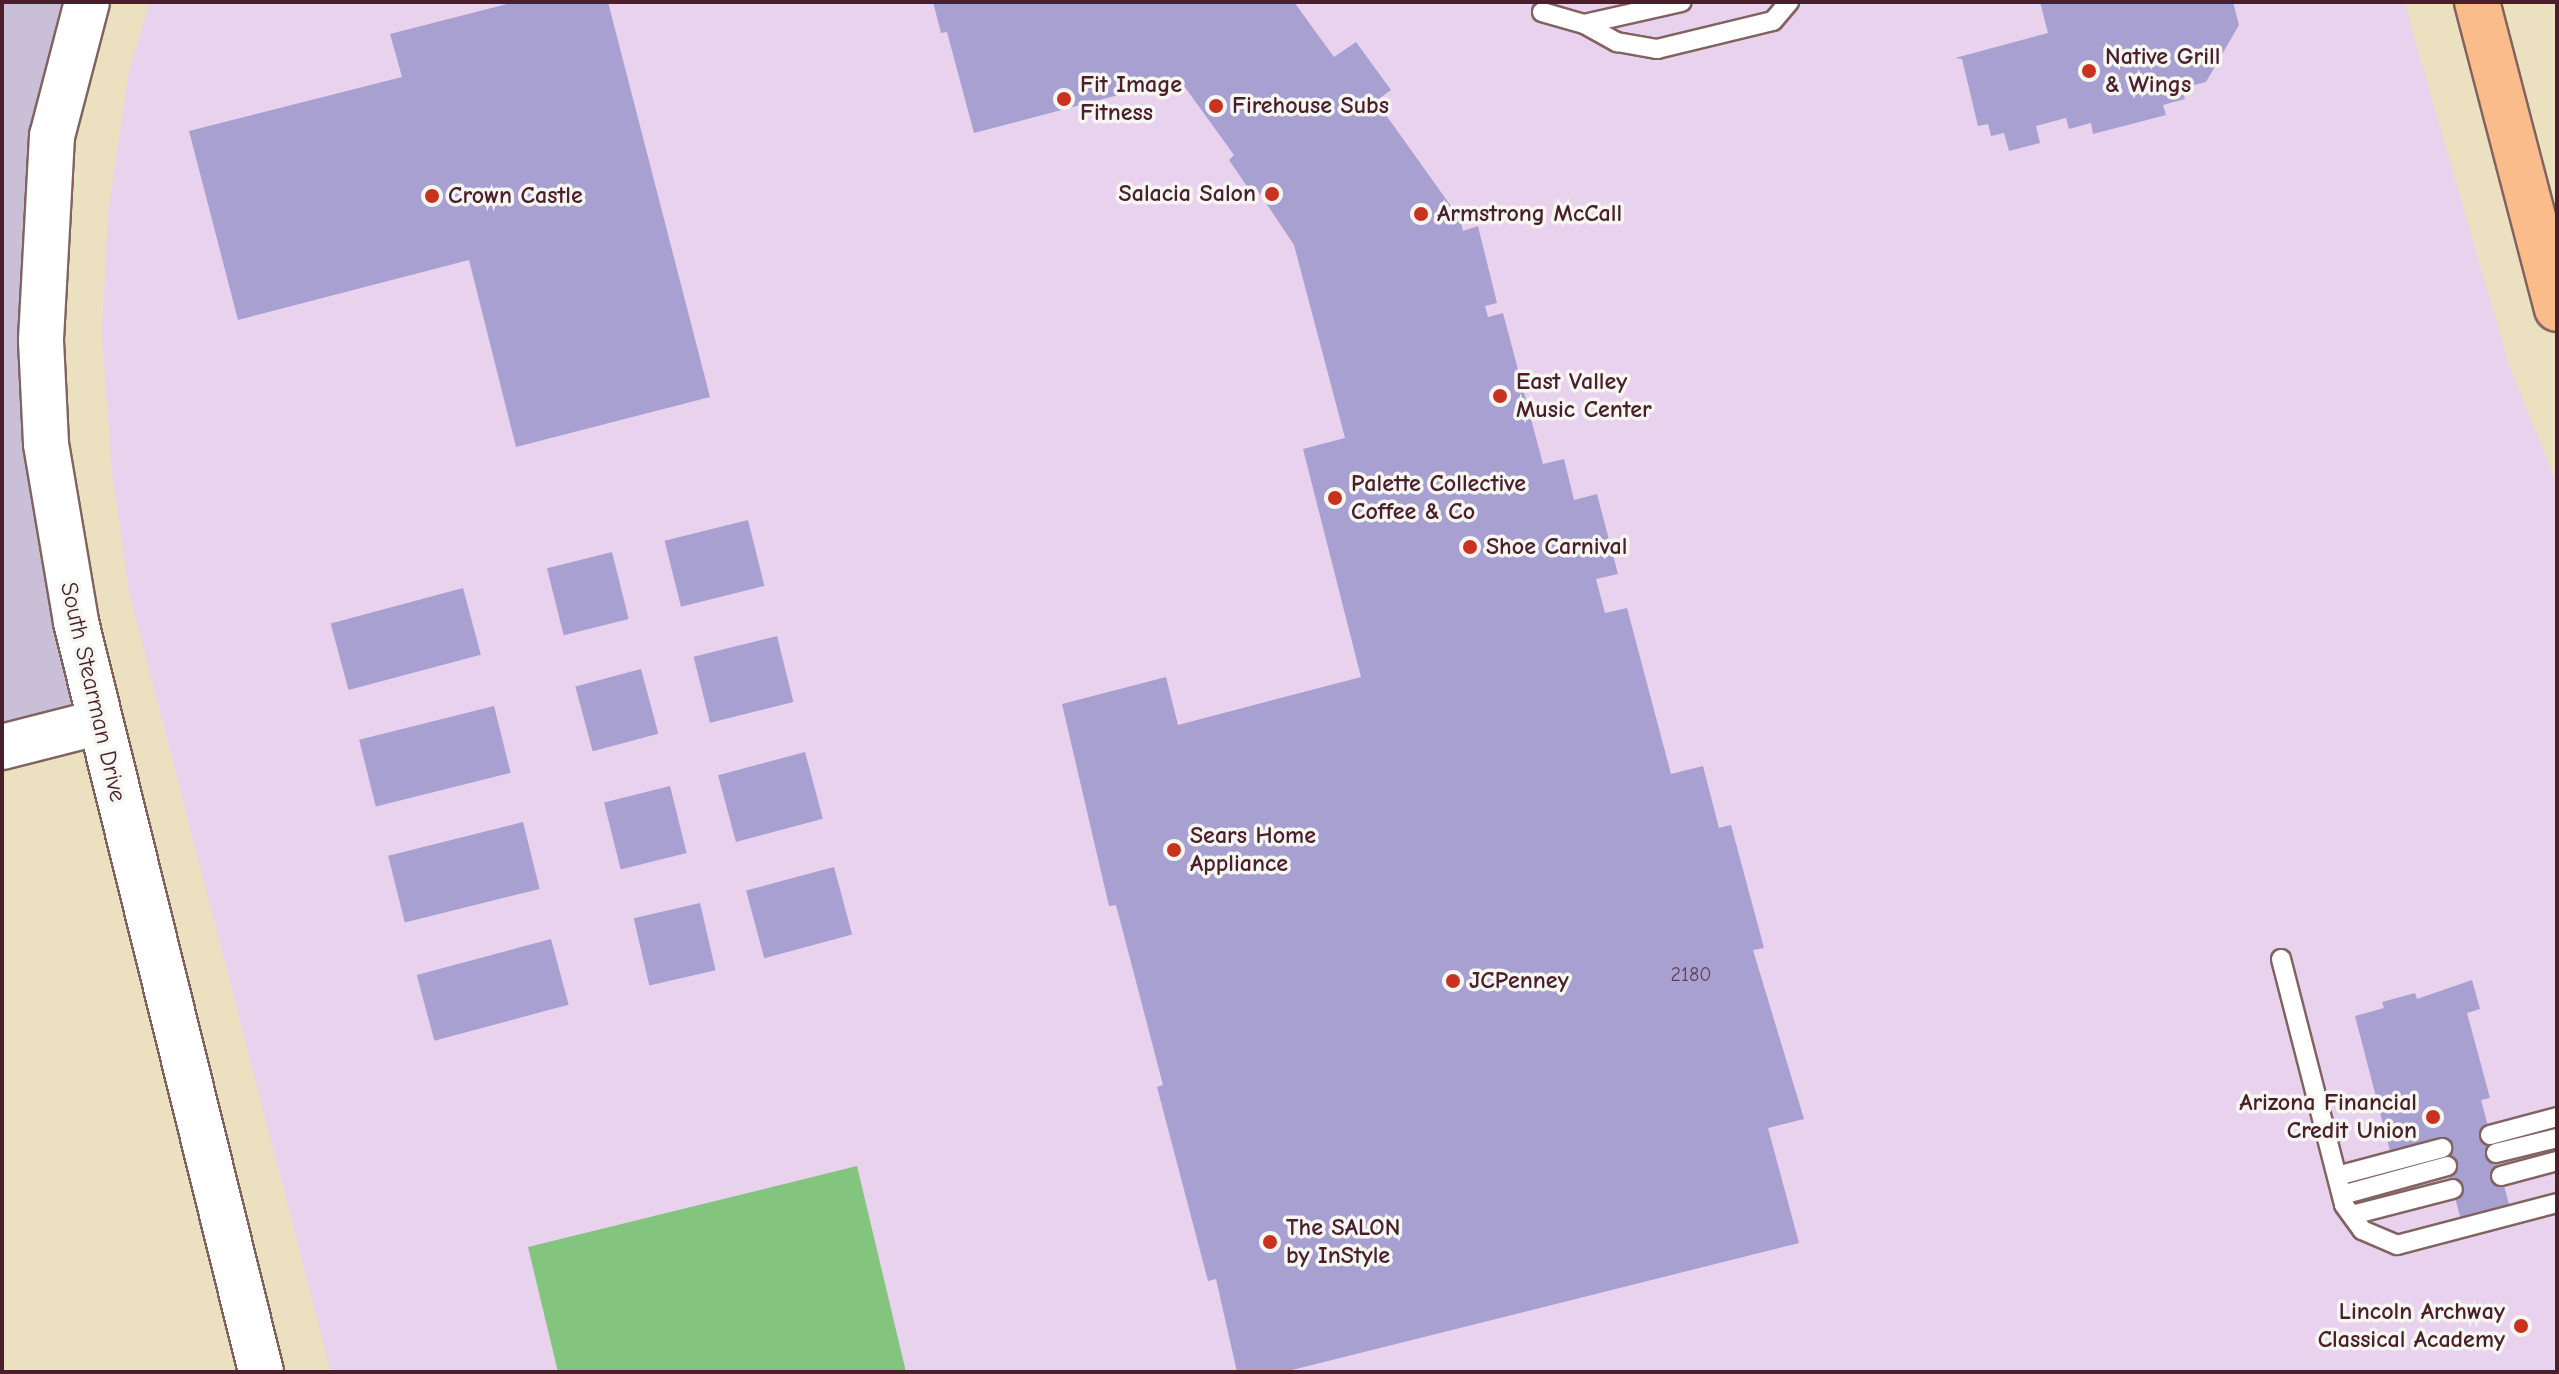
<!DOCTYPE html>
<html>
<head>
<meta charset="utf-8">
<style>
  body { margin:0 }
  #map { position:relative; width:2559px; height:1374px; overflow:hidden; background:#ebe1c1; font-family:"Comic Neue",sans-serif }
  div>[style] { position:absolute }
  .built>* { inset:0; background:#e9d2ed }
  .industrial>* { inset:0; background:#c9bfd7 }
  .green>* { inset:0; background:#83c57e }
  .building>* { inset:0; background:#a9a0d2; transform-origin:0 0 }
  .roads { filter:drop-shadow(2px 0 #826360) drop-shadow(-2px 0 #826360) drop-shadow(0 2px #826360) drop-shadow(0 -2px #826360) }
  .service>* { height:18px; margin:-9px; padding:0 9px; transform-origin:9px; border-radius:9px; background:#fff }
  .tertiary>* { height:44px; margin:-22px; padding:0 22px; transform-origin:22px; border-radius:22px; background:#fff }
  .primary>* { height:44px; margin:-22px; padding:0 22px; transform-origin:22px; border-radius:22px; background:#fabc8b }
  .dots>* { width:22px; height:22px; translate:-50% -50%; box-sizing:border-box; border:4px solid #f6f6f2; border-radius:50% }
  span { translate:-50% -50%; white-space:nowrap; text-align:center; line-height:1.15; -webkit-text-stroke:7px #f6f6f2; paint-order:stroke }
  .number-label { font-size:20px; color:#623f55 }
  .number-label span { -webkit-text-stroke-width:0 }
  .poi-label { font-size:24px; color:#4a1f2b; font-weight:700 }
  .left { translate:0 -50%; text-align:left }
  .right { translate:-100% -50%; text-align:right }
  .street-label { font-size:24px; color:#4a1f2b }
  .frame { position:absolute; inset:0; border:4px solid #4a1f2b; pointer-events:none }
</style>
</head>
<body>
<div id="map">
  <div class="built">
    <div style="clip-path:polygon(150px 2px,2404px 2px,2509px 365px,2557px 484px,2557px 1372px,331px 1372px,129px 592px,112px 473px,102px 335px,108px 213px,129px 71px)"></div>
  </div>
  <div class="industrial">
    <div style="clip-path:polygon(2px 2px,87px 2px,41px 341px,100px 722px,2px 747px)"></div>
  </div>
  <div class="green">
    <div style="clip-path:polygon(857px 1166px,906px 1372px,558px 1372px,528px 1247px)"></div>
  </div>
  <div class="building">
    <div style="clip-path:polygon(515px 2px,608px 2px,710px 397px,516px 447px,469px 260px,238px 320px,189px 131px,402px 77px,390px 34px)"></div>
    <div style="clip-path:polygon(933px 2px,1294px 2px,1334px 57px,1356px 42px,1391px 90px,1376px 101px,1453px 209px,1457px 206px,1463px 231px,1478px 226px,1497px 303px,1485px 306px,1488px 317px,1503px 313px,1543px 464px,1564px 459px,1574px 500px,1597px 494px,1618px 574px,1596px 579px,1605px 613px,1627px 608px,1671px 774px,1703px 766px,1719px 828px,1731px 825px,1764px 948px,1753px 950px,1804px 1119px,1768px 1128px,1799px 1243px,1284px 1372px,1237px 1372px,1216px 1279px,1208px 1281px,1157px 1087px,1163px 1085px,1116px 905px,1109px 906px,1062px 704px,1166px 677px,1178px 725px,1361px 677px,1303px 449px,1345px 438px,1294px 245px,1258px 191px,1253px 195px,1229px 160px,1234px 155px,1179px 79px,974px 133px,947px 32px,941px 33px)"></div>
    <div style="clip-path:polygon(2040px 2px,2233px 2px,2239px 25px,2206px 82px,2182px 88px,2185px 99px,2163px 105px,2166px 115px,2093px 134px,2091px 123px,2069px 129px,2066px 118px,2036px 126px,2040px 143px,2009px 151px,2004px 133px,1991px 136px,1988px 124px,1978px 126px,1962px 59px,1955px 58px,2048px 33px)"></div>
    <div style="left:748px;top:520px;width:68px;height:86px;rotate:76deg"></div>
    <div style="left:612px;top:552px;width:69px;height:67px;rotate:76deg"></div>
    <div style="left:463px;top:588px;width:69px;height:137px;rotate:75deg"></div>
    <div style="left:777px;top:636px;width:68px;height:86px;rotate:76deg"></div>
    <div style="left:641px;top:669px;width:67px;height:68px;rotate:75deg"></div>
    <div style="left:494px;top:706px;width:69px;height:139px;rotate:76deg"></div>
    <div style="left:805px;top:752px;width:69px;height:90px;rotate:75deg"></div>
    <div style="left:670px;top:786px;width:69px;height:68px;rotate:76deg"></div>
    <div style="left:523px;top:822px;width:69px;height:139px;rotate:76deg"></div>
    <div style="left:834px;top:867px;width:70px;height:91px;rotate:75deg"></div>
    <div style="left:700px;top:903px;width:69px;height:68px;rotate:77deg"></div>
    <div style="left:551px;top:939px;width:68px;height:139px;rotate:75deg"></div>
    <div style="clip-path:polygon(2472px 980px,2480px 1009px,2467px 1013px,2490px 1098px,2481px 1100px,2510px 1208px,2461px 1220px,2439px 1138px,2390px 1151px,2355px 1016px,2384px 1008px,2382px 1002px,2415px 993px,2417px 999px)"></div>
  </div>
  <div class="roads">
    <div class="service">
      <div style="left:1542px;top:12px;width:44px;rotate:15.9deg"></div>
      <div style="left:1584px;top:24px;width:100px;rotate:-12.7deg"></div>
      <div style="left:1584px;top:24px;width:38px;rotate:29deg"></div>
      <div style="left:1617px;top:42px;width:41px;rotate:9.9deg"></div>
      <div style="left:1657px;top:49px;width:119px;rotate:-13.6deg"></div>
      <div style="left:1773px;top:21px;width:25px;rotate:-50deg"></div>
      <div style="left:2281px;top:959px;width:254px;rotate:75.6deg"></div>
      <div style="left:2344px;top:1205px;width:31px;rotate:54deg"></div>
      <div style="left:2362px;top:1230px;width:38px;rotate:23deg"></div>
      <div style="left:2397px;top:1245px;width:165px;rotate:-14.7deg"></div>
      <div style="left:2490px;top:1135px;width:69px;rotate:-15deg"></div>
      <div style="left:2496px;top:1153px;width:63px;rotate:-13.8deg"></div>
      <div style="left:2337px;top:1176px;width:109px;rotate:-14.9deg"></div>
      <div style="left:2501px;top:1176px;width:58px;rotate:-15deg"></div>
      <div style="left:2342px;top:1195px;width:109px;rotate:-15.4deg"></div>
      <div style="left:2352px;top:1215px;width:104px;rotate:-14.4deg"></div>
    </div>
    <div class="tertiary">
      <div style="left:87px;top:2px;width:138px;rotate:104.6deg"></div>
      <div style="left:52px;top:136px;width:205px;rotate:93.1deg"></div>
      <div style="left:41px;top:341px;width:103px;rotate:87.2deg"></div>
      <div style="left:46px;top:444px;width:181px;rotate:80.4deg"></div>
      <div style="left:76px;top:622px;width:772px;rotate:76.14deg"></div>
      <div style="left:2px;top:747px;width:101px;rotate:-14.3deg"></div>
    </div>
    <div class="primary">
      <div style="left:2477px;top:2px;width:317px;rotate:75.4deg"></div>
    </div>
  </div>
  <div class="dots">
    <div style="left:2089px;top:71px;background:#c8321e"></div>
    <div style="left:1064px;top:99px;background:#c8321e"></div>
    <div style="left:1216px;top:106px;background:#c8321e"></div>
    <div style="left:1272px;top:194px;background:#c8321e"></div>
    <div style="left:432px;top:196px;background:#c8321e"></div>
    <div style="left:1421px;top:214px;background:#c8321e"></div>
    <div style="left:1500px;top:396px;background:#c8321e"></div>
    <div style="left:1335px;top:498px;background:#c8321e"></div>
    <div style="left:1470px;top:547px;background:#c8321e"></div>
    <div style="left:1174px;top:850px;background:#c8321e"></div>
    <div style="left:1453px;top:981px;background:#c8321e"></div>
    <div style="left:2433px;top:1117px;background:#c8321e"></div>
    <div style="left:1270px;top:1242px;background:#c8321e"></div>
    <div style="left:2521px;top:1326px;background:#c8321e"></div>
  </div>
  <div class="number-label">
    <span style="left:1691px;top:974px">2180</span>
  </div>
  <div class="poi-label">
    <span class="left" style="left:2105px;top:71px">Native Grill<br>&amp; Wings</span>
    <span class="left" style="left:1080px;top:99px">Fit Image<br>Fitness</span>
    <span class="left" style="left:1232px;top:106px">Firehouse Subs</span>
    <span class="right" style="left:1256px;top:194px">Salacia Salon</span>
    <span class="left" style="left:448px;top:196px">Crown Castle</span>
    <span class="left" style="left:1437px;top:214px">Armstrong McCall</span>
    <span class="left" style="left:1516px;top:396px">East Valley<br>Music Center</span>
    <span class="left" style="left:1351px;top:498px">Palette Collective<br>Coffee &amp; Co</span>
    <span class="left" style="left:1486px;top:547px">Shoe Carnival</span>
    <span class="left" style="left:1190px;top:850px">Sears Home<br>Appliance</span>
    <span class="left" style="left:1469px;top:981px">JCPenney</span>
    <span class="right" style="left:2417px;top:1117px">Arizona Financial<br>Credit Union</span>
    <span class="left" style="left:1286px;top:1242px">The SALON<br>by InStyle</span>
    <span class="right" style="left:2505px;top:1326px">Lincoln Archway<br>Classical Academy</span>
  </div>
  <div class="street-label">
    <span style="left:93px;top:692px;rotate:77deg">South Stearman Drive</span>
  </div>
  <div class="frame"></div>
</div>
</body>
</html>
